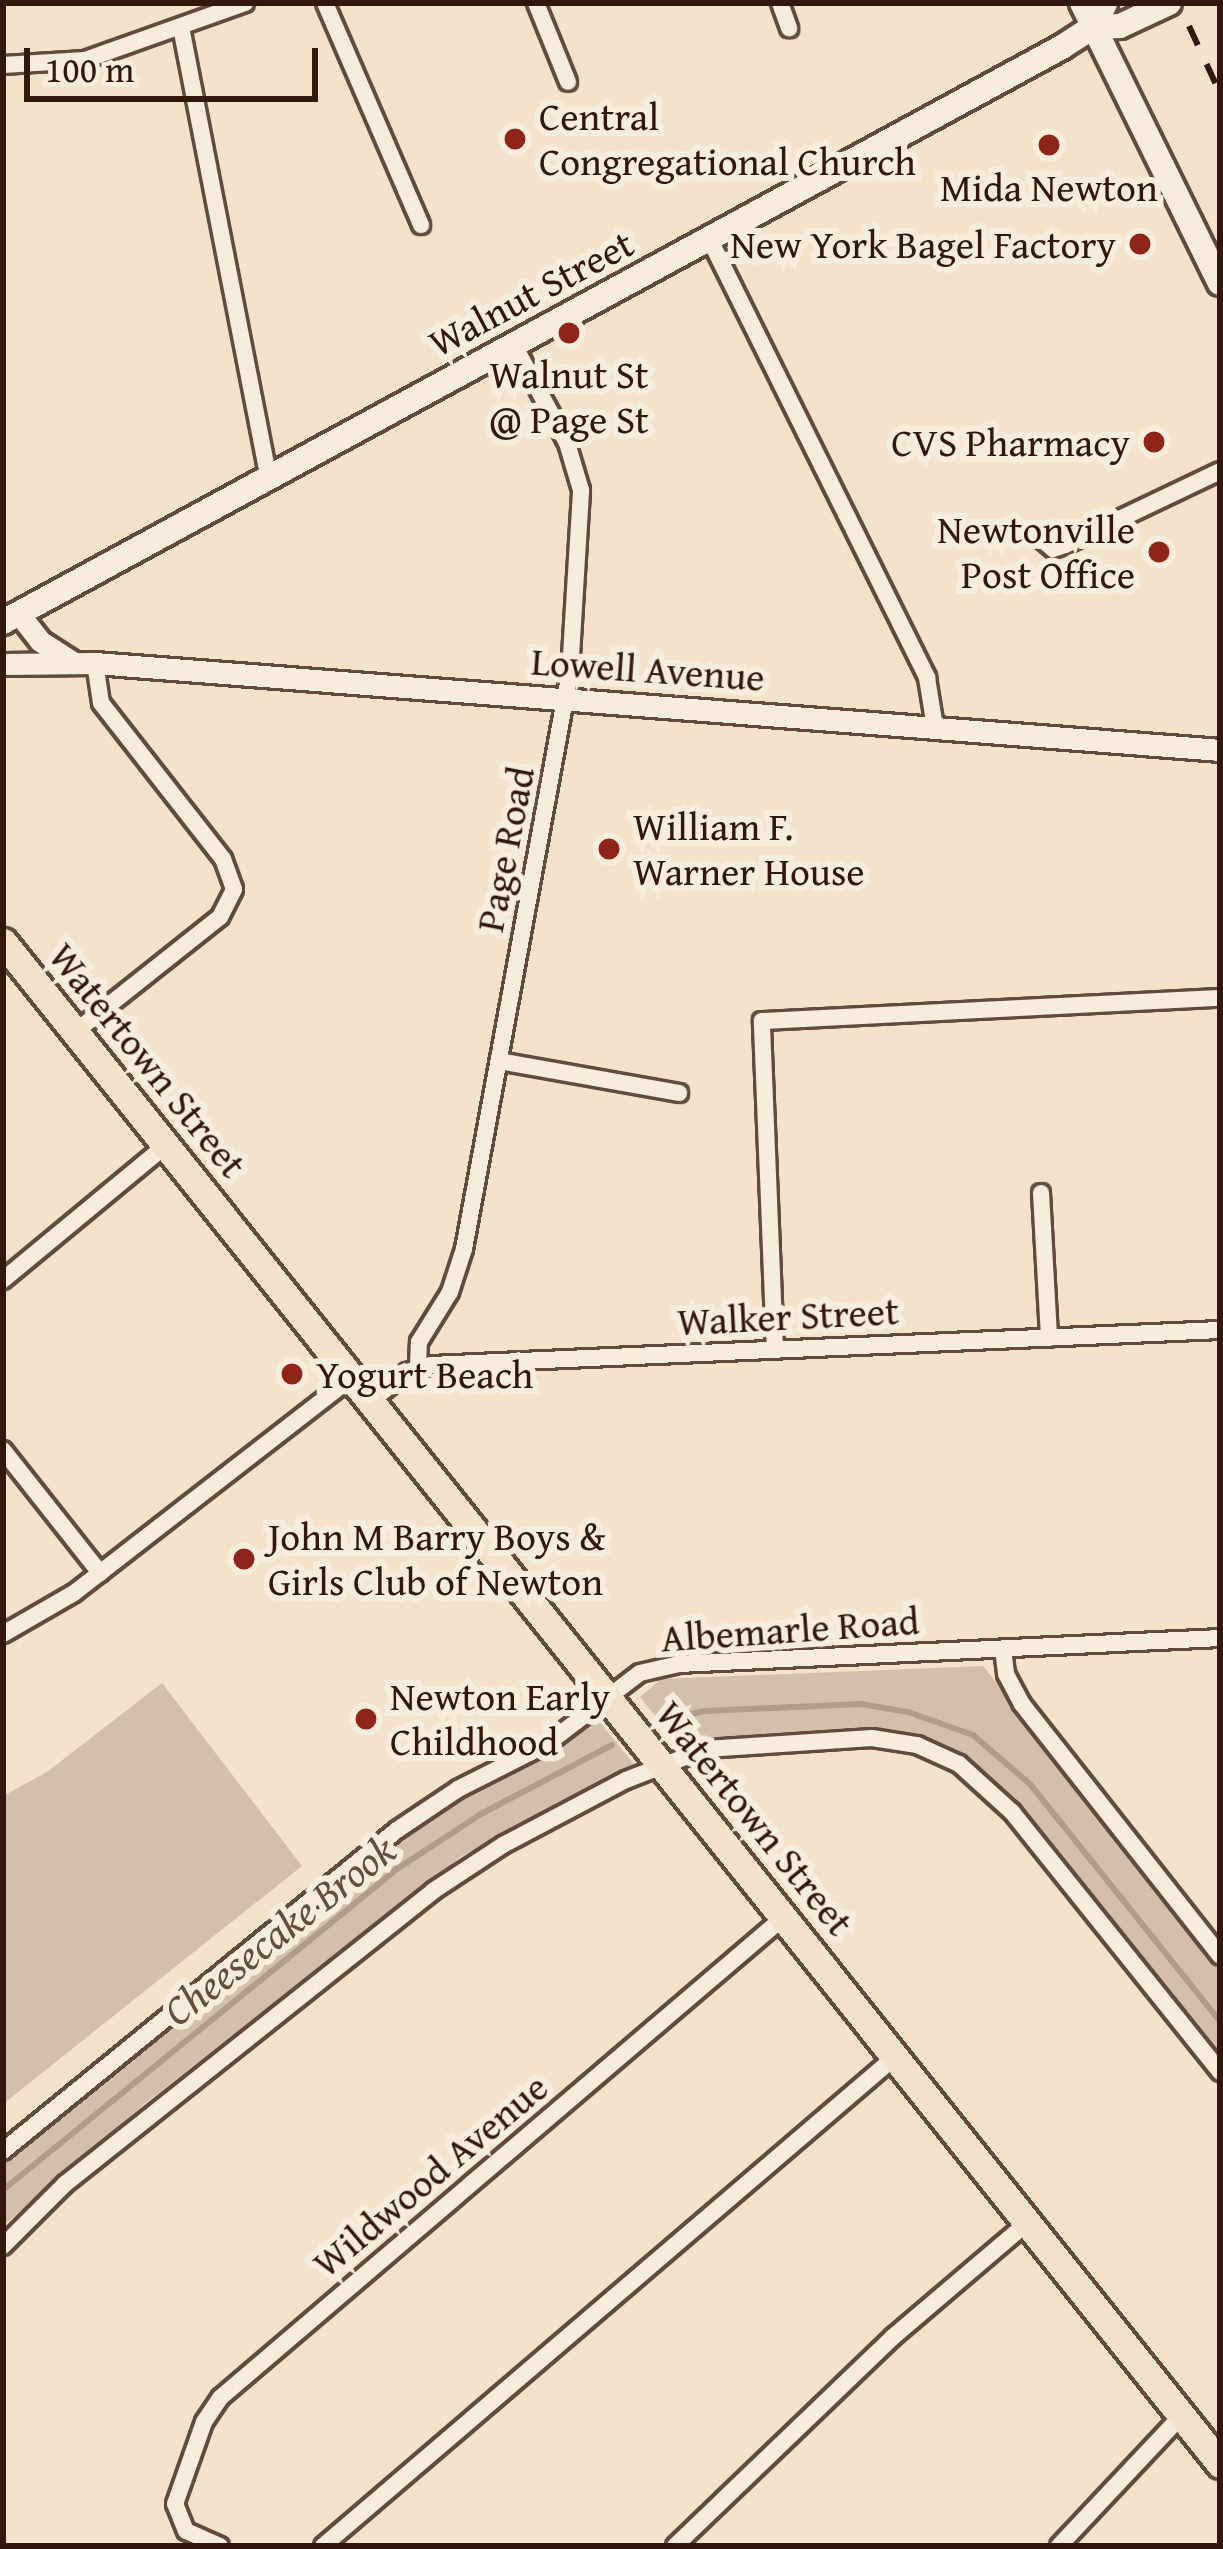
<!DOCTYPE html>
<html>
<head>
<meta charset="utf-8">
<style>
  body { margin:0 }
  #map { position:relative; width:1223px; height:2549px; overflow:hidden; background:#f3e3cb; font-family:"Gentium Book Plus",serif }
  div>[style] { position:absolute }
  .green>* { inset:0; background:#d2c0ab }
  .stream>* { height:6px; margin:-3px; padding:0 3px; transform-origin:3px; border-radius:3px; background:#b19e8a }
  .roads { filter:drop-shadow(3px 0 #624b3c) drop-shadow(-3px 0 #624b3c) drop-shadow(0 3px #624b3c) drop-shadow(0 -3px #624b3c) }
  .minor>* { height:16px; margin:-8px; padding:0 8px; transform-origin:8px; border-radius:8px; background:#f7eddd }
  .tertiary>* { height:21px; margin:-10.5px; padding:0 10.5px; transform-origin:10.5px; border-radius:10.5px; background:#f7eddd }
  .secondary>* { height:24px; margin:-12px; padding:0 12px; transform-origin:12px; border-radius:12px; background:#f7eddd }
  .primary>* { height:27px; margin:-13.5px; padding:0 13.5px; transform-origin:13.5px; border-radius:13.5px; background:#f3e3cb }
  .rail>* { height:6px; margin-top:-3px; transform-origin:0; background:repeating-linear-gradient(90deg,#32180c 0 21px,transparent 0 42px) }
  .dots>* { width:33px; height:33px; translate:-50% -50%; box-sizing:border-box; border:6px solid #f7eddd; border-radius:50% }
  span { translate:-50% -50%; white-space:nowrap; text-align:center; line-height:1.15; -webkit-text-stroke:12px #f7eddd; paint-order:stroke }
  .poi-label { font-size:39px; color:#32180c }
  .left { translate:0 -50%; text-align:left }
  .right { translate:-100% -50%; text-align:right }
  .street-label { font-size:39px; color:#32180c }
  .water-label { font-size:42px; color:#654e3e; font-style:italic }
  .frame { position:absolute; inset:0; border:6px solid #32180c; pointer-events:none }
  .scale { position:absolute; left:24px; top:48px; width:294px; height:54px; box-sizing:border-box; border:6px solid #32180c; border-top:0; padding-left:15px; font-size:36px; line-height:42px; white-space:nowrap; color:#32180c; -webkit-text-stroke:9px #f7eddd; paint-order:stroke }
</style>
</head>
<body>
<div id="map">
  <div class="green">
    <div style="clip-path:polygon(983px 1666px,1220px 1956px,1220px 2072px,995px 1794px,907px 1743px,686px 1755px,640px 1697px,661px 1679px)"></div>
    <div style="clip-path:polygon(162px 1683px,302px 1866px,3px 2104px,3px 1796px,47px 1772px)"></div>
    <div style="clip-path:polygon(590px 1710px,641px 1773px,599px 1785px,462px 1856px,142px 2106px,3px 2226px,3px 2156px,397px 1830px)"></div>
  </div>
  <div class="stream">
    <div style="left:663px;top:1720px;width:43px;rotate:-12.1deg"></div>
    <div style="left:705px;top:1711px;width:156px;rotate:-2.6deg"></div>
    <div style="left:861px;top:1704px;width:48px;rotate:9.7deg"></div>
    <div style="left:908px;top:1712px;width:69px;rotate:19.5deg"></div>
    <div style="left:973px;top:1735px;width:75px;rotate:40.7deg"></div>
    <div style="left:1030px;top:1784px;width:304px;rotate:51.3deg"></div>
    <div style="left:3px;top:2190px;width:508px;rotate:-39.17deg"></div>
    <div style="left:397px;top:1869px;width:100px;rotate:-33.2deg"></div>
    <div style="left:481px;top:1814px;width:148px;rotate:-27.8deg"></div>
  </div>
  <div class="roads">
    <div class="minor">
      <div style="left:325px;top:3px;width:242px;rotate:66.6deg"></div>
      <div style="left:536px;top:3px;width:85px;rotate:67.9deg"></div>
      <div style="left:780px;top:3px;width:27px;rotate:70deg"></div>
      <div style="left:181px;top:27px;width:456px;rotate:79deg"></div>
      <div style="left:3px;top:65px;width:82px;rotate:-3.5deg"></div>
      <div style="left:85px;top:60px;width:170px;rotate:-19.6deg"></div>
      <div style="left:710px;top:240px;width:489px;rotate:63.6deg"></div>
      <div style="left:927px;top:678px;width:50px;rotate:80.7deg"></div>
      <div style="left:1040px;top:538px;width:17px;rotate:40deg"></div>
      <div style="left:1053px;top:549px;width:13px;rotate:-18deg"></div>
      <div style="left:1065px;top:545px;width:172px;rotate:-25.5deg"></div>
      <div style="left:75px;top:1032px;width:185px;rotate:-38.4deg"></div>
      <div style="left:220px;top:917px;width:31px;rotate:-63deg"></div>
      <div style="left:234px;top:889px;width:32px;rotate:-110deg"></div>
      <div style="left:223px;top:859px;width:198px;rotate:-128deg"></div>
      <div style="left:101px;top:703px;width:40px;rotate:-98.5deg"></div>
      <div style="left:499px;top:1061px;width:183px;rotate:10.1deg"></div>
      <div style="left:1041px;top:1193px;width:145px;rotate:86.8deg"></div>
      <div style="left:3px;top:1280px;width:212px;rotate:-39.6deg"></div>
      <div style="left:775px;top:1350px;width:329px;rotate:-92.3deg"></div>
      <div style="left:762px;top:1021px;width:459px;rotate:-2.9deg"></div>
      <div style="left:418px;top:1367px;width:25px;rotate:-88deg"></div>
      <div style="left:419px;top:1342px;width:59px;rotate:-58.2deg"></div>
      <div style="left:450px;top:1292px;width:45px;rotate:-72deg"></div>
      <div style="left:464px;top:1249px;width:587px;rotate:-79.59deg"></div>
      <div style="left:570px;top:672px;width:182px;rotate:-86.5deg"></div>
      <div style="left:581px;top:490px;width:49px;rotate:-106.6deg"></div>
      <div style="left:567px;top:443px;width:114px;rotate:-118.4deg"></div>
      <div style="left:371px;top:1401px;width:46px;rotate:-38.9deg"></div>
      <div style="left:407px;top:1372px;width:25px;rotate:-16deg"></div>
      <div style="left:431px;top:1365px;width:790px;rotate:-2.54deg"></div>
      <div style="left:3px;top:1450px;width:157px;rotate:51.7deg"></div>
      <div style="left:3px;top:1634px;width:82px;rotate:-30deg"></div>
      <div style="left:74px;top:1593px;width:352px;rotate:-37.8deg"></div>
      <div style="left:1003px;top:1649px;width:25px;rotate:83deg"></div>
      <div style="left:1006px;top:1674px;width:34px;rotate:62deg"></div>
      <div style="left:1022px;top:1704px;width:320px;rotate:51.8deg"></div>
      <div style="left:3px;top:2151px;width:508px;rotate:-39.17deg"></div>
      <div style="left:397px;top:1830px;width:73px;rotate:-33.9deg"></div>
      <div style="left:458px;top:1789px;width:100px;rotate:-26.8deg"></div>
      <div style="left:547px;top:1744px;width:117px;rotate:-37.4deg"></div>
      <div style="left:640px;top:1673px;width:40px;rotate:-13deg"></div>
      <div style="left:679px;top:1664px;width:542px;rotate:-2.75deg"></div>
      <div style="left:3px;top:2246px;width:88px;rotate:-45deg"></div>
      <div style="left:65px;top:2184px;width:470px;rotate:-38.5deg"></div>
      <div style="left:433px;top:1891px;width:84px;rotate:-33.3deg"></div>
      <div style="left:503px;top:1845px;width:139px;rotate:-27.9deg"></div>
      <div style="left:626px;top:1780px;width:86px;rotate:-21.2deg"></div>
      <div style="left:706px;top:1749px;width:166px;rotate:-3.8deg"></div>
      <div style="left:872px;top:1738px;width:46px;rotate:8.8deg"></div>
      <div style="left:917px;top:1745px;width:46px;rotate:24.3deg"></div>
      <div style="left:959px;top:1764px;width:72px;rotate:42.2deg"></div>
      <div style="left:1012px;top:1812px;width:333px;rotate:51.3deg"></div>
      <div style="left:220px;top:2546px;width:37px;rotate:-156deg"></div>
      <div style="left:186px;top:2531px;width:29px;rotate:-112deg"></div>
      <div style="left:175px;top:2504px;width:87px;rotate:-70.5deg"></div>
      <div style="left:204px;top:2422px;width:29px;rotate:-56deg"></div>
      <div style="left:220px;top:2398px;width:741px;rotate:-40.46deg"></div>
      <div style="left:323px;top:2546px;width:753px;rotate:-40.53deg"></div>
      <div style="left:675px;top:2546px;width:302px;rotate:-43.8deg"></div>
      <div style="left:893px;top:2337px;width:176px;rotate:-40.4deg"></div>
      <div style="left:1059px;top:2546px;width:178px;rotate:-46.8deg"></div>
    </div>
    <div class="tertiary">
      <div style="left:19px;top:614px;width:34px;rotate:52deg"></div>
      <div style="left:40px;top:641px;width:37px;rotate:33deg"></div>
      <div style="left:3px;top:664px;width:92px;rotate:-0.6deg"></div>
      <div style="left:95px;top:663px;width:1128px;rotate:4.42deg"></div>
    </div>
    <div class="secondary">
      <div style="left:1082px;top:3px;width:312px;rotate:63.8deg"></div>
      <div style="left:1093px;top:27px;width:27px;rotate:-2deg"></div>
      <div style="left:1120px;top:26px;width:54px;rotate:-25.1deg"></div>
      <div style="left:3px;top:622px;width:1205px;rotate:-28.5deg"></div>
      <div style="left:1062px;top:47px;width:37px;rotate:-33deg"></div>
      <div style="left:1093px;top:27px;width:27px;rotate:-63deg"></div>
    </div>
    <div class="primary">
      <div style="left:3px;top:942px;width:1949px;rotate:51.35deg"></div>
    </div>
  </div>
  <div class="rail">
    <div style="left:1189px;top:26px;width:74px;rotate:65.2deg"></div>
  </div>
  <div class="dots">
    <div style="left:515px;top:139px;background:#8f2418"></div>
    <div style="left:1049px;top:145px;background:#8f2418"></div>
    <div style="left:1140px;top:244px;background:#8f2418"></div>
    <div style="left:569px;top:333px;background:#8f2418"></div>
    <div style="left:1154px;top:442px;background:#8f2418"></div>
    <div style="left:1159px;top:552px;background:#8f2418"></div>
    <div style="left:609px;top:849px;background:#8f2418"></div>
    <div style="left:292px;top:1374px;background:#8f2418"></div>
    <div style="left:244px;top:1559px;background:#8f2418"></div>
    <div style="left:366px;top:1719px;background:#8f2418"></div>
  </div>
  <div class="poi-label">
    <span class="left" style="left:539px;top:139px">Central<br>Congregational Church</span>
    <span style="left:1049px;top:187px">Mida Newton</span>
    <span class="right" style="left:1116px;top:244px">New York Bagel Factory</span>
    <span style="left:569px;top:397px">Walnut St<br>@ Page St</span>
    <span class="right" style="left:1130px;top:442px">CVS Pharmacy</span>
    <span class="right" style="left:1135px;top:552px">Newtonville<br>Post Office</span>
    <span class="left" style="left:633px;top:849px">William F.<br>Warner House</span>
    <span class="left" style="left:316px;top:1374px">Yogurt Beach</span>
    <span class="left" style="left:268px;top:1559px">John M Barry Boys &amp;<br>Girls Club of Newton</span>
    <span class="left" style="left:390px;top:1719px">Newton Early<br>Childhood</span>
  </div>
  <div class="street-label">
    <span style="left:531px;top:293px;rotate:-28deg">Walnut Street</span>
    <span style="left:648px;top:669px;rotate:4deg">Lowell Avenue</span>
    <span style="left:505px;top:849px;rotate:-79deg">Page Road</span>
    <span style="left:148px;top:1060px;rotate:51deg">Watertown Street</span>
    <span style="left:788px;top:1316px;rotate:-3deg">Walker Street</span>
    <span style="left:790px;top:1629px;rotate:-4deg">Albemarle Road</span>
    <span style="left:755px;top:1818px;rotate:51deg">Watertown Street</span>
    <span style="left:430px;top:2175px;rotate:-40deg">Wildwood Avenue</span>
  </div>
  <div class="water-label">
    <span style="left:279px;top:1930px;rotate:-38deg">Cheesecake Brook</span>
  </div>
  <div class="frame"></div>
  <div class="scale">100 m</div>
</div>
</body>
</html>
